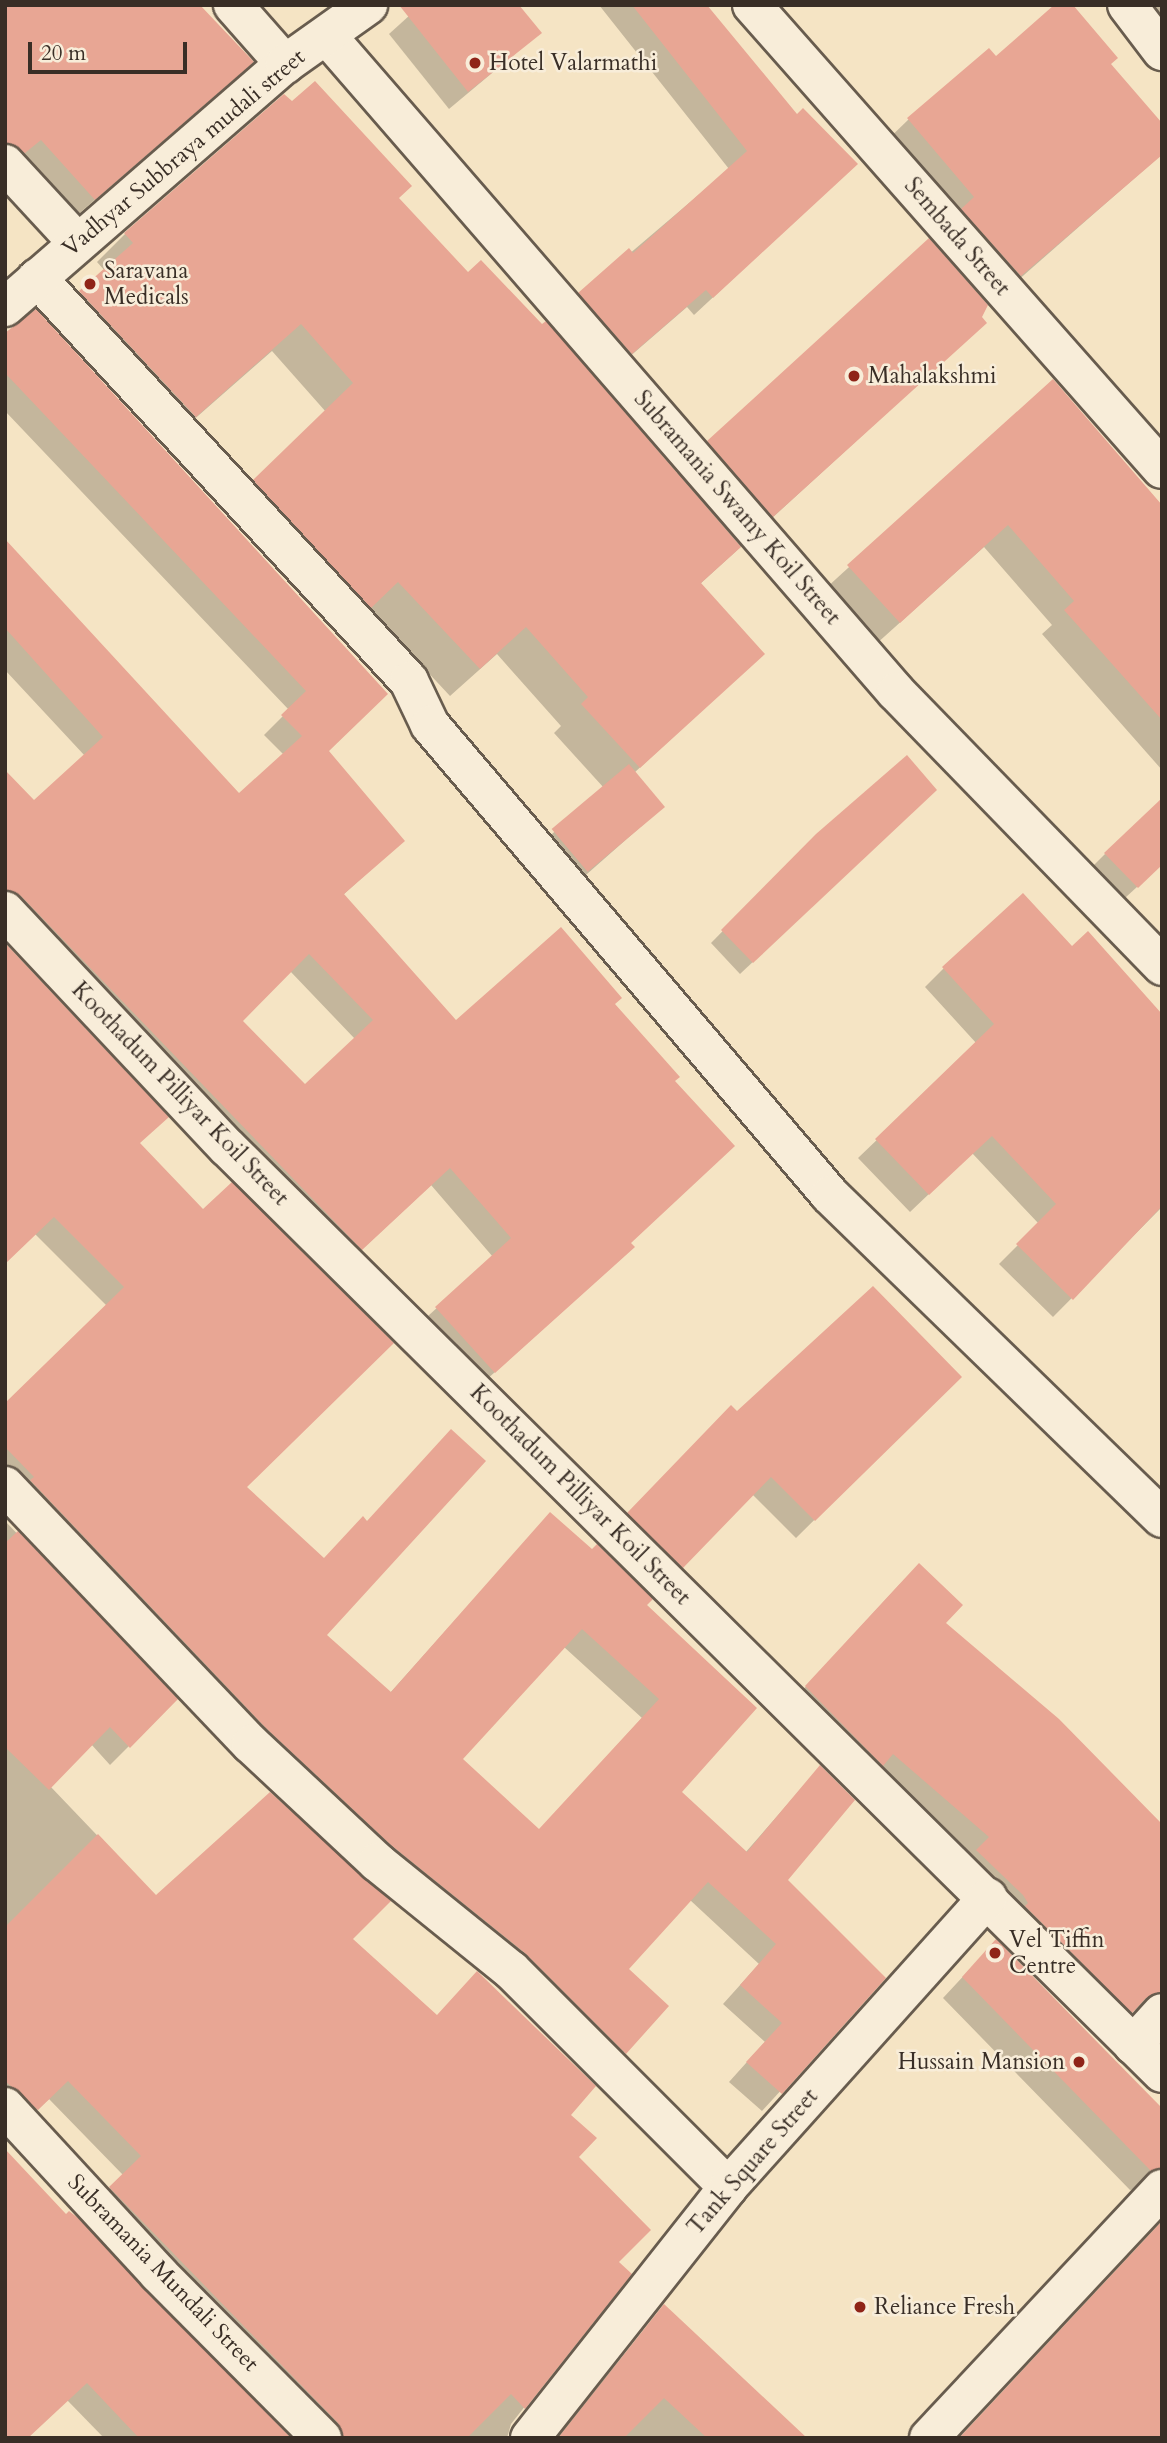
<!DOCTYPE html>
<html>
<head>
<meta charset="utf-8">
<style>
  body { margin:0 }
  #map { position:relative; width:1167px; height:2443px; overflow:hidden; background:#f5e4c4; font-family:Cardo,serif }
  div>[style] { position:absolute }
  .shadow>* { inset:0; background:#0003 }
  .building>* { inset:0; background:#e8a694; transform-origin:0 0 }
  .roads { filter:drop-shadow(2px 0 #685c4e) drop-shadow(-2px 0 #685c4e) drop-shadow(0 2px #685c4e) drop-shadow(0 -2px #685c4e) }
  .minor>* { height:38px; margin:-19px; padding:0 19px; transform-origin:19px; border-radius:19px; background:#f8edd9 }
  .secondary>* { height:38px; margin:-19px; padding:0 19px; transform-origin:19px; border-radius:19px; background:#f8edd9 }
  .dots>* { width:19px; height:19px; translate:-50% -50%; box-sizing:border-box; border:4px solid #f8edd9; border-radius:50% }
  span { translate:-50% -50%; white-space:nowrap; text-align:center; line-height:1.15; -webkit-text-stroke:5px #f8edd9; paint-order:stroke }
  .poi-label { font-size:23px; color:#392e26 }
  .left { translate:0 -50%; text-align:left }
  .right { translate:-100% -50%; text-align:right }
  .street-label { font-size:23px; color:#392e26 }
  .frame { position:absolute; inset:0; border:7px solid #392e26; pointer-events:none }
  .scale { position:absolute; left:28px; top:42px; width:159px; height:32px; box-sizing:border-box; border:4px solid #392e26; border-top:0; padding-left:9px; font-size:21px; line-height:24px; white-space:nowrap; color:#392e26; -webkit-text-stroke:5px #f8edd9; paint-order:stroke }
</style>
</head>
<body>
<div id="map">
  <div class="shadow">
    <div style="clip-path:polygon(5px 5px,252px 62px,75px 217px,5px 171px)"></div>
    <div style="clip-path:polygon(421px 5px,540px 33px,449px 109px,389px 34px)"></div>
    <div style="clip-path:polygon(599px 5px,705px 5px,797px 117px,837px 182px,694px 315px,687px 307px,613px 371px,561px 312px,729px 169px)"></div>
    <div style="clip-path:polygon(1126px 5px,1162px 5px,1162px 48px)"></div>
    <div style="clip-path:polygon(1109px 64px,1162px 154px,992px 303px,880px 147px,909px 119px)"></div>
    <div style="clip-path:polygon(284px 96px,397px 198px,468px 275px,676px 474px,708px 442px,980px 318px,985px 323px,700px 584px,763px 654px,634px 773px,663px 807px,570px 889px,535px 849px,604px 788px,554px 733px,561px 726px,497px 654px,450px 696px,369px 609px,342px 635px,226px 509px,326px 412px,272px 351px,166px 444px,52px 321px,105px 271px,97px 262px,125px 234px)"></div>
    <div style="clip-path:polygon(evenodd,5px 337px,386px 694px,327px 751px,402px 841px,343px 895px,456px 1022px,613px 1005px,673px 1082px,630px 1243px,614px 1265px,475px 1390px,417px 1326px,493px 1257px,431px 1185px,343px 1267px,5px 917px,5px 773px,34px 802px,85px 756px,5px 670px,5px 540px,238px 796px,284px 755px,264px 735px,289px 710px,5px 411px,5px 337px,290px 971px,355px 1039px,305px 1086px,240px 1021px,290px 971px)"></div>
    <div style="clip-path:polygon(1053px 381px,1162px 506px,1162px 770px,1042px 634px,1052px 625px,984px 547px,875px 645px,825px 589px)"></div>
    <div style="clip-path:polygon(923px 802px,740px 974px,711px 943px,817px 835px)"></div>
    <div style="clip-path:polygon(1105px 854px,1162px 864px,1113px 909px,1082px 877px)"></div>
    <div style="clip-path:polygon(evenodd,5px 946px,138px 1144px,245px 1487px,325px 1635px,390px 1693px,550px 1514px,644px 1606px,679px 1792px,745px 1853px,820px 1767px,786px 1880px,884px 1978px,762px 2111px,729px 2082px,765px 2042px,723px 2004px,759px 1964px,690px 1900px,626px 1970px,667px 2006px,606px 2071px,5px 1492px,5px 1404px,107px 1306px,35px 1234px,5px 946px,564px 1647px,642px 1718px,539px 1831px,461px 1759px,564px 1647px)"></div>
    <div style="clip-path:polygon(1072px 949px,1162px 1015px,1162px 1207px,1053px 1317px,999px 1264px,1039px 1224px,972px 1153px,910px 1212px,858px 1158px,977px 1044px,925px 987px,944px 968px)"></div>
    <div style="clip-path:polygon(959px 1377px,796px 1538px,752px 1494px,664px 1585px,610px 1532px,731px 1408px,737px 1414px)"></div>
    <div style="clip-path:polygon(5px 1521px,176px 1699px,110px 1765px,91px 1744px,50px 1786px,156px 1897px,350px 1939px,436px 2017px,568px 2115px,576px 2157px,616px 2262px,629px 2274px,511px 2424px,507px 2438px,316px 2438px,92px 2207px,123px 2175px,49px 2099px,18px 2127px,5px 2116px)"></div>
    <div style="clip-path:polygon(900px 1584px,1162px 1826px,1162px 1999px,1150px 2011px,1135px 2010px,1113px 2030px,959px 1869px,972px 1857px,875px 1772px,788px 1706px)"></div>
    <div style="clip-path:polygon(996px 1941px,1162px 2110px,1162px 2202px,1147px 2187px,1130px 2190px,943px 1998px)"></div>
    <div style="clip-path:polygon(66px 2217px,289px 2438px,104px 2438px,67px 2400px)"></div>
    <div style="clip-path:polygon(664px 2306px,804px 2438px,556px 2438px)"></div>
  </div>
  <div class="building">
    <div style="clip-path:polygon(5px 5px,200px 5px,254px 62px,95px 200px,41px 140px,25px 153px,5px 143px)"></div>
    <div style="clip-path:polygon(399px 5px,519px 5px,542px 33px,468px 92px)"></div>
    <div style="clip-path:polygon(632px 5px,707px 5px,797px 114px,803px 108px,858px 164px,713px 298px,706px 290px,632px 354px,578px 293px,629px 248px,633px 253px,747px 151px)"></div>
    <div style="clip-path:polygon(1054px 5px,1073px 5px,1118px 58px,1111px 64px,1162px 123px,1162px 155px,1021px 276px,961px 209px,974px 197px,907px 118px,989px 48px,996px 56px)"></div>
    <div style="clip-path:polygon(315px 81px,412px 186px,399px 198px,468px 272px,481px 260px,542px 324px,546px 321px,741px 547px,701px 583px,765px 654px,640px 768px,581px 704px,588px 697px,526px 627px,480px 669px,398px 582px,371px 608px,253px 480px,353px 383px,301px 324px,196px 417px,79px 291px,133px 243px,124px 233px,284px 94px,292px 101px)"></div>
    <div style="clip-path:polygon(929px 238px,988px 305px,982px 317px,987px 323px,773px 517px,707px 441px)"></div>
    <div style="clip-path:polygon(evenodd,36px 309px,388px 694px,329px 751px,405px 841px,344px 894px,456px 1020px,561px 927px,622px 998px,615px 1004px,680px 1077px,675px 1081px,735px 1146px,631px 1243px,635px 1247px,495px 1373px,435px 1307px,511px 1238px,450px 1168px,362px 1250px,21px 896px,5px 890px,5px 770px,34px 800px,103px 737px,5px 628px,5px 539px,239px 793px,302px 736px,281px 715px,306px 691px,5px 373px,5px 333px,36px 309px,309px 954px,373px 1020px,305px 1084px,243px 1021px,309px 954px)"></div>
    <div style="clip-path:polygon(1053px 379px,1162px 505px,1162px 720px,1064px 610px,1074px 601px,1008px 525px,900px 623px,847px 565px)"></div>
    <div style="clip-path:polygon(907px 755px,937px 790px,753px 963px,721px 930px,816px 834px)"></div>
    <div style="left:629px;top:764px;width:56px;height:101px;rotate:50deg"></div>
    <div style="clip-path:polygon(1162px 798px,1162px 865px,1138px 888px,1104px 853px)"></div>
    <div style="clip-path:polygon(1023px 893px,1072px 946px,1088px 931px,1162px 1014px,1162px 1206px,1073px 1300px,1016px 1244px,1056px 1204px,992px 1136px,929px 1195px,875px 1139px,994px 1024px,942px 967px)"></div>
    <div style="clip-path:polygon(evenodd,5px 943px,169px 1117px,140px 1143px,203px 1209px,232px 1182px,394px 1343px,247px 1487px,324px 1558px,363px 1516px,367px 1521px,451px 1429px,486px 1461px,327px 1635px,391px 1692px,550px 1512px,592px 1549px,597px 1544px,653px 1599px,647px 1605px,757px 1708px,682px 1792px,747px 1852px,820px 1765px,855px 1800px,788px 1880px,886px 1978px,782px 2094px,746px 2062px,782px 2023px,740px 1985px,776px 1944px,708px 1882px,629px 1969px,669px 2006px,626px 2054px,525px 1953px,391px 1845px,266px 1728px,30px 1480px,34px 1477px,5px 1447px,5px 1403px,124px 1287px,54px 1217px,5px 1264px,5px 943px,582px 1629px,659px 1699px,539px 1829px,463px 1759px,582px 1629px)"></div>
    <div style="clip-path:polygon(873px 1286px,962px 1377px,815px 1521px,771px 1477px,683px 1568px,627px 1513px,731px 1405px,737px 1411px)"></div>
    <div style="clip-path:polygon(18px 1531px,178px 1699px,130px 1748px,110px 1727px,49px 1790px,5px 1747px,5px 1543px)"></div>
    <div style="clip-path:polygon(919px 1563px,963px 1605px,946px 1623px,1059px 1719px,1162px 1824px,1162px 1992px,1146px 1998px,1132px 2013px,1025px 1906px,1028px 1903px,1023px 1895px,976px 1850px,989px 1837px,893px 1754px,883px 1766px,805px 1686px)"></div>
    <div style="clip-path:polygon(270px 1792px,391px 1901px,353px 1939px,437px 2015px,477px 1971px,596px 2086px,571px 2115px,597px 2138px,579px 2157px,651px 2230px,619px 2262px,632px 2274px,525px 2409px,511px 2394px,467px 2438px,343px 2438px,338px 2423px,109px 2187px,141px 2156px,68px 2081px,38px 2110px,5px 2081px,5px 1927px,98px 1834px,156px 1895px)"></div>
    <div style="clip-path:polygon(996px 1939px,1162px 2108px,1162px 2168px,1151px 2171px,962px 1977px)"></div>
    <div style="clip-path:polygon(5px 2149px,66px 2214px,69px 2211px,78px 2218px,291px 2438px,139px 2438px,87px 2383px,28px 2438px,5px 2438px)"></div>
    <div style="clip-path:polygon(1162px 2221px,1162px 2438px,959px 2438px)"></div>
    <div style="clip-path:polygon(664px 2304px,807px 2438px,707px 2438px,664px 2398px,624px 2438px,558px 2438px)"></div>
  </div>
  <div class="roads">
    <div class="minor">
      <div style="left:233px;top:5px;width:79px;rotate:48.6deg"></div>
      <div style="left:752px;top:5px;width:619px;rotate:48.54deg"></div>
      <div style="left:327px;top:36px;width:868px;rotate:49.06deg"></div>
      <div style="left:896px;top:692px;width:382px;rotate:45.8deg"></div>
      <div style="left:5px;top:164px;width:106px;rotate:47.3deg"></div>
      <div style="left:37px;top:278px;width:548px;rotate:47.29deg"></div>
      <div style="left:409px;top:681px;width:49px;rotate:64.5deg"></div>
      <div style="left:430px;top:725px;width:617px;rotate:49.6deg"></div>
      <div style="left:830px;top:1195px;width:463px;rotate:44.2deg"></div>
      <div style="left:5px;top:307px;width:371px;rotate:-41deg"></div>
      <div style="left:285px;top:64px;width:102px;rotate:-35.4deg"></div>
      <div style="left:5px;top:911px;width:324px;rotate:46.8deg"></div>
      <div style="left:227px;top:1147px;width:1316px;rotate:44.72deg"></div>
      <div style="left:5px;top:1486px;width:356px;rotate:46.4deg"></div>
      <div style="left:251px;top:1744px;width:173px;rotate:43.1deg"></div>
      <div style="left:377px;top:1862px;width:172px;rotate:38.9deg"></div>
      <div style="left:511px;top:1970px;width:307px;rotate:45deg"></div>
      <div style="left:1133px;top:2045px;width:43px;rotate:-47.8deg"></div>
      <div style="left:5px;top:2107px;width:226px;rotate:47.3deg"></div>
      <div style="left:158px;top:2273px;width:233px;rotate:45.2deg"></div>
      <div style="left:530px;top:2438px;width:320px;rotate:-51.7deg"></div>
      <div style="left:728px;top:2187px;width:389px;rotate:-48.1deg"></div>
      <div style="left:929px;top:2438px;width:341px;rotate:-46.9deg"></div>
    </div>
    <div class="secondary">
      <div style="left:1127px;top:5px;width:58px;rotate:52.7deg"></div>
    </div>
  </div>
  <div class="dots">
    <div style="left:475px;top:63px;background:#8f2418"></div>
    <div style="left:90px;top:284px;background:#8f2418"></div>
    <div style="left:854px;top:376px;background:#8f2418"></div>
    <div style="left:995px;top:1953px;background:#8f2418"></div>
    <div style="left:1079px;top:2062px;background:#8f2418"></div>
    <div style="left:860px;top:2307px;background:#8f2418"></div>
  </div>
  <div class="poi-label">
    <span class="left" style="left:489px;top:63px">Hotel Valarmathi</span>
    <span class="left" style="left:104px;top:284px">Saravana<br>Medicals</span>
    <span class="left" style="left:868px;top:376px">Mahalakshmi</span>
    <span class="left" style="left:1009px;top:1953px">Vel Tiffin<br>Centre</span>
    <span class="right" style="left:1065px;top:2062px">Hussain Mansion</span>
    <span class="left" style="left:874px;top:2307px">Reliance Fresh</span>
  </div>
  <div class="street-label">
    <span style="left:184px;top:153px;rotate:-40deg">Vadhyar Subbraya mudali street</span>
    <span style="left:957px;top:237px;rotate:49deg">Sembada Street</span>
    <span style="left:737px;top:508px;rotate:49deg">Subramania Swamy Koil Street</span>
    <span style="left:180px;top:1094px;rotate:46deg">Koothadum Pilliyar Koil Street</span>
    <span style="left:580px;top:1495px;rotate:45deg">Koothadum Pilliyar Koil Street</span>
    <span style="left:753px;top:2162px;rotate:-49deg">Tank Square Street</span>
    <span style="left:163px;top:2273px;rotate:46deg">Subramania Mundali Street</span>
  </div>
  <div class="frame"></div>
  <div class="scale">20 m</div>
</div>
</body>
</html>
